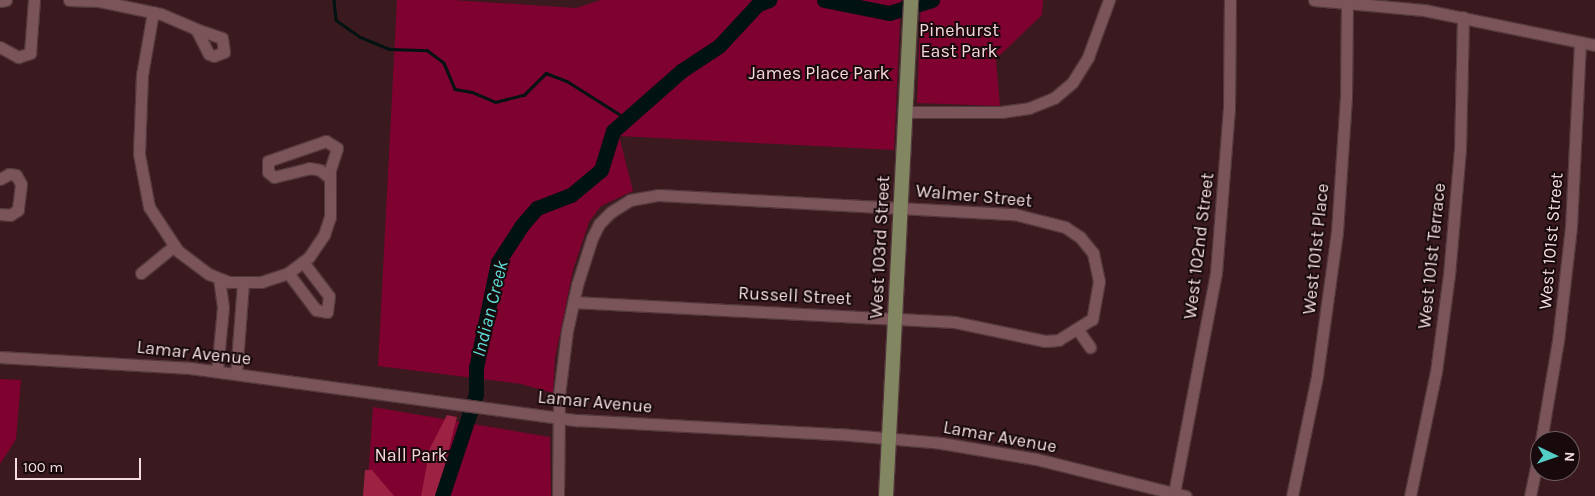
<!DOCTYPE html>
<html>
<head>
<meta charset="utf-8">
<style>
  body { margin:0 }
  #map { position:relative; width:1595px; height:496px; overflow:hidden; background:#3b1a1f; font-family:Karla,sans-serif }
  div>[style] { position:absolute }
  .green>* { inset:0; background:#7f012f }
  .forest>* { inset:0; background:#9d2143 }
  .stream>* { height:2.5px; margin:-1.25px; padding:0 1.25px; transform-origin:1.25px; border-radius:1.25px; background:#001211 }
  .river>* { height:15px; margin:-7.5px; padding:0 7.5px; transform-origin:7.5px; border-radius:7.5px; background:#001211 }
  .roads { filter:drop-shadow(1px 0 #53383c) drop-shadow(-1px 0 #53383c) drop-shadow(0 1px #53383c) drop-shadow(0 -1px #53383c) }
  .minor>* { height:11px; margin:-5.5px; padding:0 5.5px; transform-origin:5.5px; border-radius:5.5px; background:#7a5459 }
  .major>* { height:14px; margin:-7px; padding:0 7px; transform-origin:7px; border-radius:7px; background:#828761 }
  span { translate:-50% -50%; white-space:nowrap; text-align:center; line-height:1.15; -webkit-text-stroke:4px #180a0c; paint-order:stroke }
  .park-label { font-size:18px; color:#f7d6d9 }
  .street-label { font-size:18px; color:#f4dcdf }
  .water-label { font-size:19px; color:#5cddd7; font-style:italic }
  .north { position:absolute; left:1530px; top:431px; width:50px; height:50px; box-sizing:border-box; background:#180a0c; border:1px solid #705e60; border-radius:50%; rotate:93deg; font-size:14px; font-weight:700; line-height:20px; text-align:center; color:#f4dcdf }
  .north::after { content:''; display:block; margin:auto; width:18px; height:22px; background:#54cdc7; clip-path:polygon(50% 0,100% 100%,50% 72%,0 100%) }
  .scale { position:absolute; left:15px; top:458px; width:126px; height:22px; box-sizing:border-box; border:2px solid #f4dcdf; border-top:0; padding-left:6px; font-size:15px; line-height:18px; white-space:nowrap; color:#f4dcdf; -webkit-text-stroke:4px #180a0c; paint-order:stroke }
</style>
</head>
<body>
<div id="map">
  <div class="green">
    <div style="clip-path:polygon(397px 0,453px 0,576px 8px,601px 0,901px 0,894px 150px,619px 136px,633px 191px,601px 206px,589px 222px,573px 270px,555px 358px,553px 393px,521px 384px,378px 366px)"></div>
    <div style="clip-path:polygon(921px 0,1043px 0,1042px 15px,996px 59px,1000px 106px,917px 103px)"></div>
    <div style="clip-path:polygon(0 379px,21px 380px,16px 439px,0 464px)"></div>
    <div style="clip-path:polygon(373px 407px,550px 437px,551px 496px,367px 496px)"></div>
  </div>
  <div class="forest">
    <div style="clip-path:polygon(447px 415px,457px 417px,439px 488px,436px 496px,421px 496px,430px 448px)"></div>
    <div style="clip-path:polygon(365px 470px,372px 470px,394px 496px,363px 496px)"></div>
  </div>
  <div class="stream">
    <div style="left:334px;top:0;width:20px;rotate:84deg"></div>
    <div style="left:336px;top:20px;width:29px;rotate:35deg"></div>
    <div style="left:360px;top:37px;width:31px;rotate:22deg"></div>
    <div style="left:389px;top:49px;width:38px;rotate:2deg"></div>
    <div style="left:427px;top:50px;width:21px;rotate:37deg"></div>
    <div style="left:444px;top:63px;width:28px;rotate:67deg"></div>
    <div style="left:455px;top:89px;width:17px;rotate:10deg"></div>
    <div style="left:472px;top:92px;width:25px;rotate:23deg"></div>
    <div style="left:495px;top:102px;width:30px;rotate:-14deg"></div>
    <div style="left:524px;top:95px;width:31px;rotate:-45deg"></div>
    <div style="left:546px;top:73px;width:22px;rotate:21deg"></div>
    <div style="left:567px;top:81px;width:71px;rotate:32.3deg"></div>
  </div>
  <div class="river">
    <div style="left:824px;top:0;width:66px;rotate:11.3deg"></div>
    <div style="left:889px;top:13px;width:45px;rotate:-16.8deg"></div>
    <div style="left:442px;top:496px;width:108px;rotate:-71.6deg"></div>
    <div style="left:476px;top:394px;width:26px;rotate:-90deg"></div>
    <div style="left:476px;top:368px;width:108px;rotate:-78.3deg"></div>
    <div style="left:498px;top:262px;width:44px;rotate:-57deg"></div>
    <div style="left:522px;top:225px;width:23px;rotate:-49deg"></div>
    <div style="left:537px;top:208px;width:36px;rotate:-21deg"></div>
    <div style="left:571px;top:195px;width:39px;rotate:-40deg"></div>
    <div style="left:601px;top:170px;width:41px;rotate:-72.9deg"></div>
    <div style="left:613px;top:131px;width:91px;rotate:-41.4deg"></div>
    <div style="left:681px;top:71px;width:45px;rotate:-33.3deg"></div>
    <div style="left:719px;top:46px;width:57px;rotate:-47.1deg"></div>
    <div style="left:758px;top:4px;width:12px;rotate:-20deg"></div>
  </div>
  <div class="roads">
    <div class="minor">
      <div style="left:69px;top:0;width:30px;rotate:2deg"></div>
      <div style="left:99px;top:1px;width:63px;rotate:11.8deg"></div>
      <div style="left:161px;top:14px;width:38px;rotate:23deg"></div>
      <div style="left:196px;top:29px;width:28px;rotate:63deg"></div>
      <div style="left:209px;top:54px;width:5px;rotate:22deg"></div>
      <div style="left:214px;top:56px;width:11px;rotate:-22deg"></div>
      <div style="left:224px;top:52px;width:14px;rotate:-98deg"></div>
      <div style="left:222px;top:38px;width:28px;rotate:-161deg"></div>
      <div style="left:1314px;top:0;width:110px;rotate:5.2deg"></div>
      <div style="left:1424px;top:10px;width:175px;rotate:11.6deg"></div>
      <div style="left:0;top:1px;width:6px;rotate:-9deg"></div>
      <div style="left:153px;top:12px;width:64px;rotate:99.9deg"></div>
      <div style="left:142px;top:75px;width:79px;rotate:92.2deg"></div>
      <div style="left:139px;top:154px;width:54px;rotate:79.3deg"></div>
      <div style="left:149px;top:207px;width:53px;rotate:56.6deg"></div>
      <div style="left:178px;top:251px;width:39px;rotate:37deg"></div>
      <div style="left:209px;top:274px;width:22px;rotate:22deg"></div>
      <div style="left:229px;top:282px;width:32px"></div>
      <div style="left:261px;top:282px;width:28px;rotate:-18deg"></div>
      <div style="left:288px;top:273px;width:26px;rotate:-37deg"></div>
      <div style="left:309px;top:257px;width:27px;rotate:-56deg"></div>
      <div style="left:324px;top:235px;width:19px;rotate:-72deg"></div>
      <div style="left:330px;top:217px;width:47px;rotate:-90deg"></div>
      <div style="left:330px;top:170px;width:23px;rotate:-72deg"></div>
      <div style="left:337px;top:148px;width:13px;rotate:-148deg"></div>
      <div style="left:326px;top:141px;width:61px;rotate:161deg"></div>
      <div style="left:268px;top:161px;width:11px;rotate:90deg"></div>
      <div style="left:268px;top:172px;width:8px;rotate:40deg"></div>
      <div style="left:274px;top:177px;width:36px;rotate:-14deg"></div>
      <div style="left:309px;top:168px;width:11px;rotate:10deg"></div>
      <div style="left:320px;top:170px;width:13px;rotate:39deg"></div>
      <div style="left:0;top:47px;width:21px;rotate:29deg"></div>
      <div style="left:18px;top:57px;width:13px;rotate:-18deg"></div>
      <div style="left:30px;top:53px;width:53px;rotate:-85.7deg"></div>
      <div style="left:905px;top:112px;width:96px"></div>
      <div style="left:1001px;top:112px;width:28px;rotate:-8deg"></div>
      <div style="left:1029px;top:108px;width:27px;rotate:-22deg"></div>
      <div style="left:1054px;top:98px;width:23px;rotate:-40deg"></div>
      <div style="left:1072px;top:83px;width:31px;rotate:-58deg"></div>
      <div style="left:1088px;top:57px;width:61px;rotate:-69.8deg"></div>
      <div style="left:0;top:179px;width:10px;rotate:-29deg"></div>
      <div style="left:9px;top:174px;width:7px;rotate:8deg"></div>
      <div style="left:16px;top:175px;width:10px;rotate:61deg"></div>
      <div style="left:21px;top:184px;width:26px;rotate:97deg"></div>
      <div style="left:18px;top:210px;width:9px;rotate:148deg"></div>
      <div style="left:10px;top:215px;width:10px;rotate:-174deg"></div>
      <div style="left:141px;top:273px;width:43px;rotate:-39.3deg"></div>
      <div style="left:288px;top:273px;width:46px;rotate:52.9deg"></div>
      <div style="left:316px;top:310px;width:11px;rotate:10deg"></div>
      <div style="left:327px;top:312px;width:16px;rotate:-83deg"></div>
      <div style="left:329px;top:296px;width:43px;rotate:-127.4deg"></div>
      <div style="left:1078px;top:330px;width:21px;rotate:55deg"></div>
      <div style="left:0;top:357px;width:190px;rotate:3.3deg"></div>
      <div style="left:190px;top:368px;width:390px;rotate:7.7deg"></div>
      <div style="left:577px;top:420px;width:262px;rotate:3.1deg"></div>
      <div style="left:839px;top:434px;width:102px;rotate:5deg"></div>
      <div style="left:941px;top:443px;width:96px;rotate:9.6deg"></div>
      <div style="left:1036px;top:459px;width:154px;rotate:13.9deg"></div>
      <div style="left:217px;top:371px;width:64px;rotate:-84.6deg"></div>
      <div style="left:223px;top:307px;width:28px;rotate:-98deg"></div>
      <div style="left:236px;top:374px;width:91px;rotate:-85.6deg"></div>
      <div style="left:1541px;top:441px;width:101px;rotate:-80.4deg"></div>
      <div style="left:1558px;top:341px;width:115px;rotate:-83.5deg"></div>
      <div style="left:1571px;top:227px;width:185px;rotate:-87.2deg"></div>
      <div style="left:1174px;top:493px;width:224px;rotate:-79.2deg"></div>
      <div style="left:1216px;top:273px;width:165px;rotate:-85.5deg"></div>
      <div style="left:1229px;top:109px;width:109px;rotate:-89.5deg"></div>
      <div style="left:558px;top:496px;width:101px;rotate:-89.4deg"></div>
      <div style="left:559px;top:395px;width:64px;rotate:-82.9deg"></div>
      <div style="left:567px;top:331px;width:47px;rotate:-77.7deg"></div>
      <div style="left:577px;top:285px;width:49px;rotate:-72.3deg"></div>
      <div style="left:592px;top:238px;width:16px;rotate:-63deg"></div>
      <div style="left:599px;top:224px;width:17px;rotate:-45deg"></div>
      <div style="left:611px;top:212px;width:22px;rotate:-32deg"></div>
      <div style="left:630px;top:200px;width:28px;rotate:-10deg"></div>
      <div style="left:658px;top:195px;width:357px;rotate:3.1deg"></div>
      <div style="left:1014px;top:214px;width:53px;rotate:14.3deg"></div>
      <div style="left:1065px;top:227px;width:18px;rotate:34deg"></div>
      <div style="left:1080px;top:237px;width:21px;rotate:51deg"></div>
      <div style="left:1093px;top:253px;width:29px;rotate:78deg"></div>
      <div style="left:1099px;top:281px;width:39px;rotate:100deg"></div>
      <div style="left:1092px;top:319px;width:39px;rotate:148deg"></div>
      <div style="left:1059px;top:340px;width:14px;rotate:176deg"></div>
      <div style="left:1045px;top:341px;width:92px;rotate:-168.1deg"></div>
      <div style="left:955px;top:322px;width:382px;rotate:-177deg"></div>
      <div style="left:1292px;top:496px;width:123px;rotate:-78.2deg"></div>
      <div style="left:1317px;top:376px;width:145px;rotate:-82.1deg"></div>
      <div style="left:1337px;top:232px;width:134px;rotate:-86.2deg"></div>
      <div style="left:1346px;top:98px;width:96px;rotate:-89.4deg"></div>
      <div style="left:1410px;top:496px;width:127px;rotate:-78.2deg"></div>
      <div style="left:1436px;top:372px;width:98px;rotate:-82.4deg"></div>
      <div style="left:1449px;top:275px;width:125px;rotate:-85deg"></div>
      <div style="left:1460px;top:150px;width:133px;rotate:-88.7deg"></div>
      <div style="left:1530px;top:496px;width:49px;rotate:-78.2deg"></div>
    </div>
    <div class="major">
      <div style="left:886px;top:496px;width:497px;rotate:-87.1deg"></div>
    </div>
  </div>
  <div class="park-label">
    <span style="left:959px;top:41px">Pinehurst<br>East Park</span>
    <span style="left:819px;top:73px">James Place Park</span>
    <span style="left:411px;top:455px">Nall Park</span>
  </div>
  <div class="street-label">
    <span style="left:974px;top:196px;rotate:5deg">Walmer Street</span>
    <span style="left:1551px;top:241px;rotate:-85deg">West 101st Street</span>
    <span style="left:1199px;top:246px;rotate:-83deg">West 102nd Street</span>
    <span style="left:880px;top:247px;rotate:-87deg">West 103rd Street</span>
    <span style="left:1316px;top:249px;rotate:-84deg">West 101st Place</span>
    <span style="left:1432px;top:256px;rotate:-84deg">West 101st Terrace</span>
    <span style="left:795px;top:296px;rotate:3deg">Russell Street</span>
    <span style="left:194px;top:353px;rotate:6deg">Lamar Avenue</span>
    <span style="left:595px;top:402px;rotate:5deg">Lamar Avenue</span>
    <span style="left:1000px;top:437px;rotate:10deg">Lamar Avenue</span>
  </div>
  <div class="water-label">
    <span style="left:491px;top:309px;rotate:-76deg">Indian Creek</span>
  </div>
  <div class="north">N</div>
  <div class="scale">100 m</div>
</div>
</body>
</html>
